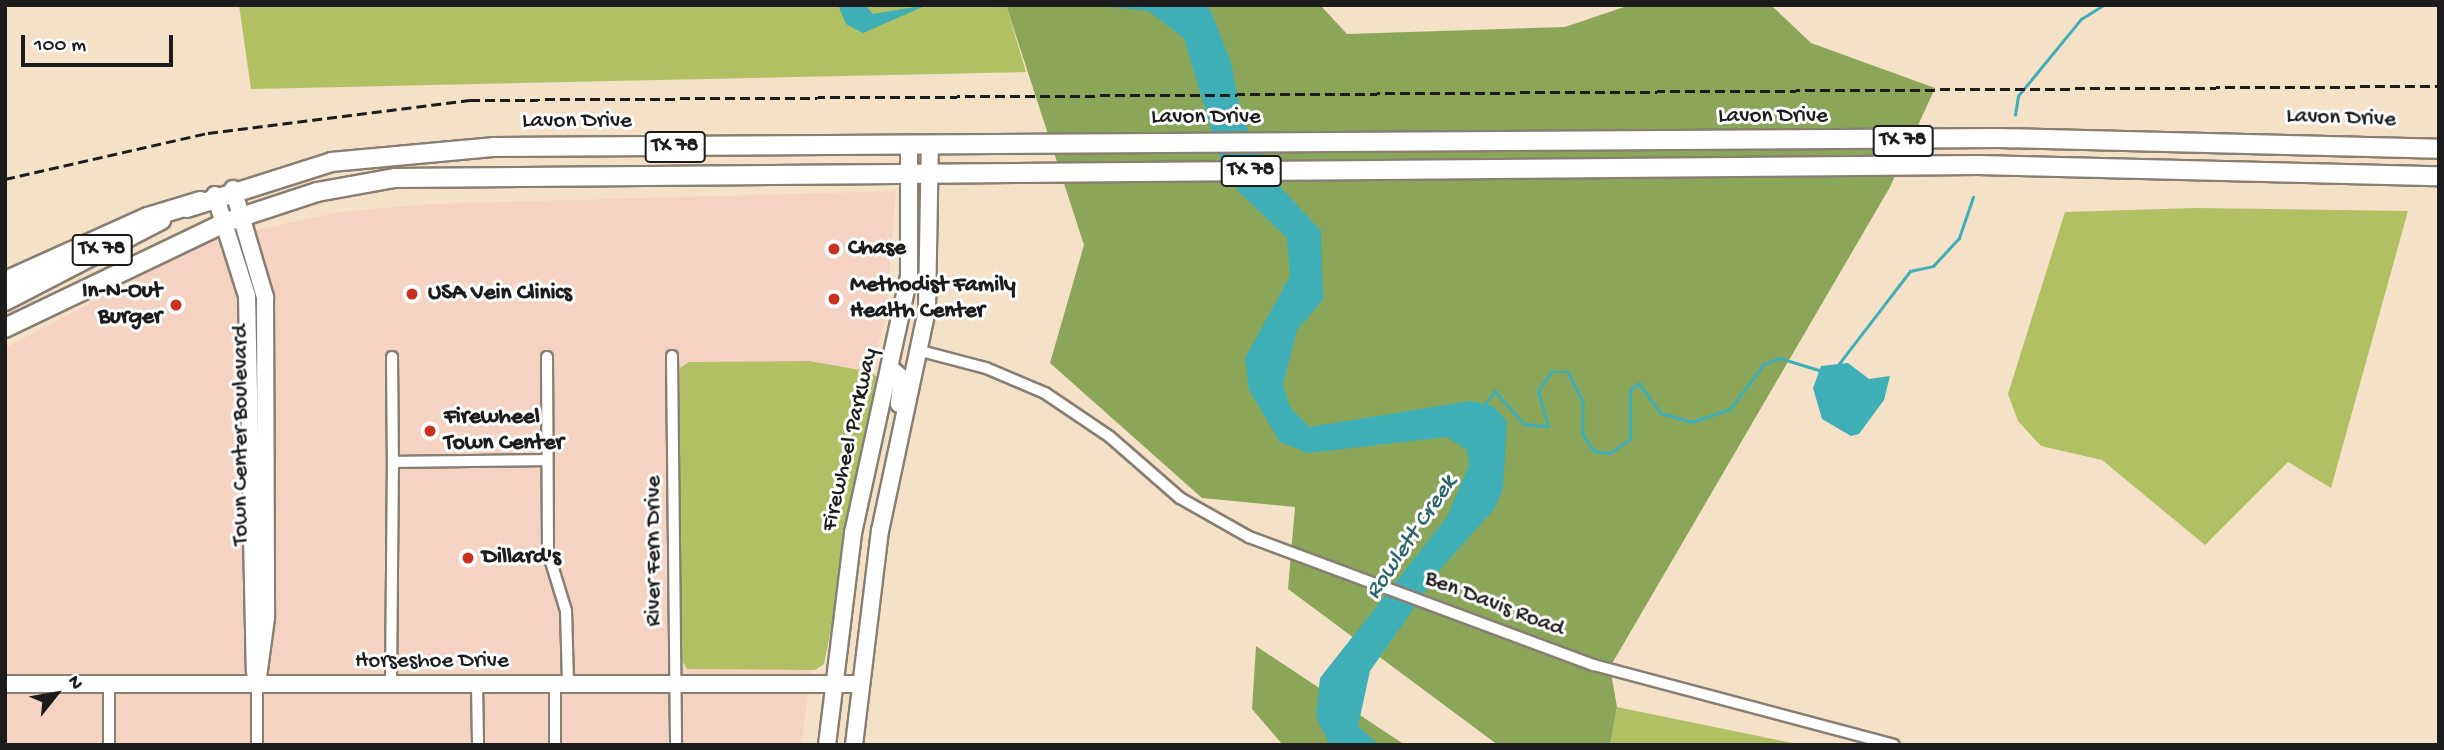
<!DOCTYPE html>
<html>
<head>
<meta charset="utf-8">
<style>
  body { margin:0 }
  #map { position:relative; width:2444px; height:750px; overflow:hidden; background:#f5e1c7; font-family:"Gochi Hand",sans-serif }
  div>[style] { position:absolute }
  .built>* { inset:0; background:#f5d3c2 }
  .green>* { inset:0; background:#b0c063 }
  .forest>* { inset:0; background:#8ca659 }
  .water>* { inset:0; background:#3eafb7 }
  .stream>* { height:2.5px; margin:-1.25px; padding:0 1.25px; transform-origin:1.25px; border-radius:1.25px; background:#3eafb7 }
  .roads { filter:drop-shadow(2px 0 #887e72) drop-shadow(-2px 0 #887e72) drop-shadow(0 2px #887e72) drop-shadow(0 -2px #887e72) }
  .street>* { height:10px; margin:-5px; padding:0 5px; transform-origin:5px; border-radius:5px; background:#fff }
  .secondary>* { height:16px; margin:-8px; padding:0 8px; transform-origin:8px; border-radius:8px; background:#fff }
  .primary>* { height:18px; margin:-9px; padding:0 9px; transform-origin:9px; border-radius:9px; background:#fff }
  .highway>* { height:19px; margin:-9.5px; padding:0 9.5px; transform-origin:9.5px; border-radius:9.5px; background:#fff }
  .rail>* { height:2.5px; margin-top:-1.25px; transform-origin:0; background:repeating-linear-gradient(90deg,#1c1c1c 0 10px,transparent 0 15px) }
  .dots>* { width:19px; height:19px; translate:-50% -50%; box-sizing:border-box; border:4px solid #fff; border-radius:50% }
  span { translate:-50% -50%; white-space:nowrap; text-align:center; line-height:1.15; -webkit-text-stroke:6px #fff; paint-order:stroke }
  .shield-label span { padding:2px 5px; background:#fff; border:2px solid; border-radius:5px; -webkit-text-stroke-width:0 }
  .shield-label { font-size:21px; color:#1c1c1c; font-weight:700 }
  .street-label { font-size:23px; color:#1c1c1c }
  .poi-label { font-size:23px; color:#1c1c1c; font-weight:700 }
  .left { translate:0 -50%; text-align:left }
  .right { translate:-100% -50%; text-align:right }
  .water-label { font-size:24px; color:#2d666a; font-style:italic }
  .frame { position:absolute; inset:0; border:7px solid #1c1c1c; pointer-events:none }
  .north { position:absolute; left:21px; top:659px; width:70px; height:70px; -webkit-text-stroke:5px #fff; paint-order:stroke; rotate:59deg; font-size:19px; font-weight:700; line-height:28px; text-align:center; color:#1c1c1c }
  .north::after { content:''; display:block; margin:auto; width:24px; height:32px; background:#1c1c1c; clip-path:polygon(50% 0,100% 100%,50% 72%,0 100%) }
  .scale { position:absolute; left:21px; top:35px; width:152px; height:32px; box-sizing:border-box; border:4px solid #1c1c1c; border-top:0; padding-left:9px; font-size:21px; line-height:24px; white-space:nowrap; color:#1c1c1c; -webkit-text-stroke:5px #fff; paint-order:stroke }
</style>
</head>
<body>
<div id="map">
  <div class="built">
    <div style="clip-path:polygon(896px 191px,886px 316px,833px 514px,801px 745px,5px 745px,5px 348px,210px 240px,340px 212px,431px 204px)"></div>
  </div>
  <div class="green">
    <div style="clip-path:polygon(239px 5px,1006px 5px,1026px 72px,251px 89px)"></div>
    <div style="clip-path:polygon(2195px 208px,2408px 211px,2331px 488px,2288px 462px,2205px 545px,2102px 460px,2041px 446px,2018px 421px,2008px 394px,2065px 212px)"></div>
    <div style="clip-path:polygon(809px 361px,872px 372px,880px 381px,824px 664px,815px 670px,687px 669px,680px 657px,680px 368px,689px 362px)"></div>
    <div style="clip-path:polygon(1617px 707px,1802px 745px,1610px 745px)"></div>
  </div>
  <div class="forest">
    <div style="clip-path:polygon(1006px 5px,1320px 5px,1347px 34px,1565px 27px,1630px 5px,1771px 5px,1811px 43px,1935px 88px,1890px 187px,1610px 667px,1617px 707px,1610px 745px,1498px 745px,1288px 589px,1295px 507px,1202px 498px,1050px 363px,1084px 245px)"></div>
    <div style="clip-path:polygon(1256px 646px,1405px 745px,1283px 745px,1252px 709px)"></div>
  </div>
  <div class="water">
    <div style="clip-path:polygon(838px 5px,865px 5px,873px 14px,927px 5px,863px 33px,846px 24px)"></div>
    <div style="clip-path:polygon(1091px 5px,1207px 5px,1212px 14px,1231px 63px,1242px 118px,1275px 181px,1321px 231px,1323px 300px,1297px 330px,1283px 385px,1290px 407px,1309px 427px,1470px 401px,1493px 406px,1507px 421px,1503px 488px,1495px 508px,1444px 565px,1370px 671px,1358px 726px,1379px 745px,1330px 745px,1316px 717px,1320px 678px,1447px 517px,1469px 465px,1467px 450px,1447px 437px,1308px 453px,1280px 442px,1249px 390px,1245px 358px,1290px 276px,1287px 238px,1237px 190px,1218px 152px,1184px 38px,1148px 11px)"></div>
    <div style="clip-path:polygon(1848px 363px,1869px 379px,1890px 376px,1884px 400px,1859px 434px,1851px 436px,1822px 419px,1813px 388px,1821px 366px)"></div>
  </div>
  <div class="stream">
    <div style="left:2015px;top:115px;width:19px;rotate:-81deg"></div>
    <div style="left:2018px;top:96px;width:99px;rotate:-50.7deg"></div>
    <div style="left:2081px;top:19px;width:26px;rotate:-32deg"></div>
    <div style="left:1838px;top:365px;width:118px;rotate:-52.5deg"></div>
    <div style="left:1910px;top:271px;width:24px;rotate:-12deg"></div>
    <div style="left:1933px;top:266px;width:38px;rotate:-47deg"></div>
    <div style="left:1959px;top:238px;width:43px;rotate:-71.1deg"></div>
    <div style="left:1484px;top:405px;width:18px;rotate:-52deg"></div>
    <div style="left:1495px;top:391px;width:44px;rotate:48.7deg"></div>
    <div style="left:1524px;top:424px;width:24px;rotate:5deg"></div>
    <div style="left:1548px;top:426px;width:36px;rotate:-106deg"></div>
    <div style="left:1538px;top:391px;width:23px;rotate:-56deg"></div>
    <div style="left:1551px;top:372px;width:17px"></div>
    <div style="left:1568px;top:372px;width:33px;rotate:63deg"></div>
    <div style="left:1583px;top:401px;width:33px;rotate:90deg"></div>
    <div style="left:1583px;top:434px;width:20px;rotate:57deg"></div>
    <div style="left:1594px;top:451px;width:16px;rotate:7deg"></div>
    <div style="left:1610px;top:453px;width:24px;rotate:-35deg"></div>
    <div style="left:1630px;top:439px;width:49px;rotate:-90deg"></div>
    <div style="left:1630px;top:390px;width:11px;rotate:-38deg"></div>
    <div style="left:1639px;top:383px;width:37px;rotate:54deg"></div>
    <div style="left:1661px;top:413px;width:32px;rotate:16deg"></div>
    <div style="left:1692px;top:422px;width:40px;rotate:-18.9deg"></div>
    <div style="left:1730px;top:409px;width:56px;rotate:-52.9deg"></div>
    <div style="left:1764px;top:364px;width:17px;rotate:-21deg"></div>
    <div style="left:1780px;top:358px;width:41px;rotate:17.1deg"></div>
  </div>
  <div class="roads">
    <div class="street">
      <div style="left:921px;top:351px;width:67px;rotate:14.7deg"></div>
      <div style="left:986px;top:368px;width:64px;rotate:23deg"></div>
      <div style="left:1045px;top:393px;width:78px;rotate:34.1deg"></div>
      <div style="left:1110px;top:437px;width:93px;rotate:41.1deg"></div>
      <div style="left:1180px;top:498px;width:79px;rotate:29.5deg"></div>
      <div style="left:1249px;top:537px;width:368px;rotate:20.4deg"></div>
      <div style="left:1594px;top:665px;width:310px;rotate:14.9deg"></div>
      <div style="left:672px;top:356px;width:389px;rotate:89.4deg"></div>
      <div style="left:392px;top:357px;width:105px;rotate:89.5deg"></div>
      <div style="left:393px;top:462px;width:154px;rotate:-0.7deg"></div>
      <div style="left:547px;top:357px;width:195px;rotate:89.7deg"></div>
      <div style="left:548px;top:552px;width:62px;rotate:73deg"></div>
      <div style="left:566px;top:611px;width:73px;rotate:88.4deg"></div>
      <div style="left:555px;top:684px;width:61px;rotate:90deg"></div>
      <div style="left:257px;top:685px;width:60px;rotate:90deg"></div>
      <div style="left:391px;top:685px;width:223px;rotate:-89.5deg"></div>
      <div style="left:477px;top:685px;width:60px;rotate:89deg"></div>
      <div style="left:109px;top:687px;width:58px;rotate:90deg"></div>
    </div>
    <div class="secondary">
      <div style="left:233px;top:189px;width:113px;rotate:73.5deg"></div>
      <div style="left:265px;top:297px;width:321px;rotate:89.8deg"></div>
      <div style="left:266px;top:618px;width:68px;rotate:97.7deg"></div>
      <div style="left:215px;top:195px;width:106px;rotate:72.4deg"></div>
      <div style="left:247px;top:296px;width:376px;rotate:88.8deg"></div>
      <div style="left:890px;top:368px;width:16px;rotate:40deg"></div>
      <div style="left:902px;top:378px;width:26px;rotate:97deg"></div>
      <div style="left:5px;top:684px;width:853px"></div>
      <div style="left:827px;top:745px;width:214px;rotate:-83deg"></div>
      <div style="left:853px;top:533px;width:262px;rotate:-77.7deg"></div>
      <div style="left:909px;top:277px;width:133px;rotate:-90deg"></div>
      <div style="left:854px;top:745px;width:216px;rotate:-83.1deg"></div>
      <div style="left:880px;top:531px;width:227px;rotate:-78deg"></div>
      <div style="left:927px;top:309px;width:165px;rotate:-89deg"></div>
    </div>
    <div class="primary">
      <div style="left:187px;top:208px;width:152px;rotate:-17.6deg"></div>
      <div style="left:332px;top:162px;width:163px;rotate:-5.3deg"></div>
      <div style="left:494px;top:147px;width:1505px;rotate:-0.34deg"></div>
      <div style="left:1999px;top:138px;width:440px;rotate:1.4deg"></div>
      <div style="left:5px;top:301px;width:176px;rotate:-27.4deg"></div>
      <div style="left:5px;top:328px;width:245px;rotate:-25.6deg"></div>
      <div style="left:226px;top:222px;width:96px;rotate:-18.2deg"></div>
      <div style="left:317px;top:192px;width:79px;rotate:-10.2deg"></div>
      <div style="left:395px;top:178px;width:1583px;rotate:-0.47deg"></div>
      <div style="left:1978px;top:165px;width:461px;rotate:1.4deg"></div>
    </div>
    <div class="highway">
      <div style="left:5px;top:281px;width:156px;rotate:-24.3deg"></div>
      <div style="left:147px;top:217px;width:55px;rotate:-16.8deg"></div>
    </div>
  </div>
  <div class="rail">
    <div style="left:5px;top:179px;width:208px;rotate:-12.8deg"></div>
    <div style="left:208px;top:133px;width:264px;rotate:-7.2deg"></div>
    <div style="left:470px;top:100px;width:1969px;rotate:-0.41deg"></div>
  </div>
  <div class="dots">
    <div style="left:834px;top:249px;background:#c8321e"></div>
    <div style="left:412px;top:294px;background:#c8321e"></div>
    <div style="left:834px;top:299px;background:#c8321e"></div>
    <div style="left:176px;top:305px;background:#c8321e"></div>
    <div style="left:430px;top:431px;background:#c8321e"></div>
    <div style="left:468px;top:558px;background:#c8321e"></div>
  </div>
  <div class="shield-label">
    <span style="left:1903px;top:141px">TX 78</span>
    <span style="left:675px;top:147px">TX 78</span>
    <span style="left:1251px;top:171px">TX 78</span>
    <span style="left:102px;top:250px">TX 78</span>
  </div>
  <div class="street-label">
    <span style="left:1773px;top:117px">Lavon Drive</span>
    <span style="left:1206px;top:118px">Lavon Drive</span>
    <span style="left:2341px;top:119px;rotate:2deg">Lavon Drive</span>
    <span style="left:577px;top:122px">Lavon Drive</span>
    <span style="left:242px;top:435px;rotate:-90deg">Town Center Boulevard</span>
    <span style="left:851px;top:440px;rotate:-77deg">Firewheel Parkway</span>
    <span style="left:655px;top:551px;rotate:-90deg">River Fern Drive</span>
    <span style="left:1494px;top:605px;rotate:21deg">Ben Davis Road</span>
    <span style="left:432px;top:662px">Horseshoe Drive</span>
  </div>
  <div class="poi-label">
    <span class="left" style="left:848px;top:249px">Chase</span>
    <span class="left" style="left:850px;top:299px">Methodist Family<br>Health Center</span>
    <span class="right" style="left:162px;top:305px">In-N-Out<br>Burger</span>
    <span class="left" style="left:428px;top:294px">USA Vein Clinics</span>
    <span class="left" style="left:444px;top:431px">Firewheel<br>Town Center</span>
    <span class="left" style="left:482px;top:558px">Dillard's</span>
  </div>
  <div class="water-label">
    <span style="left:1412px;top:538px;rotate:-56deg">Rowlett Creek</span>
  </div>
  <div class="frame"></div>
  <div class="north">N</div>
  <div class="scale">100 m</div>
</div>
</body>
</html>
